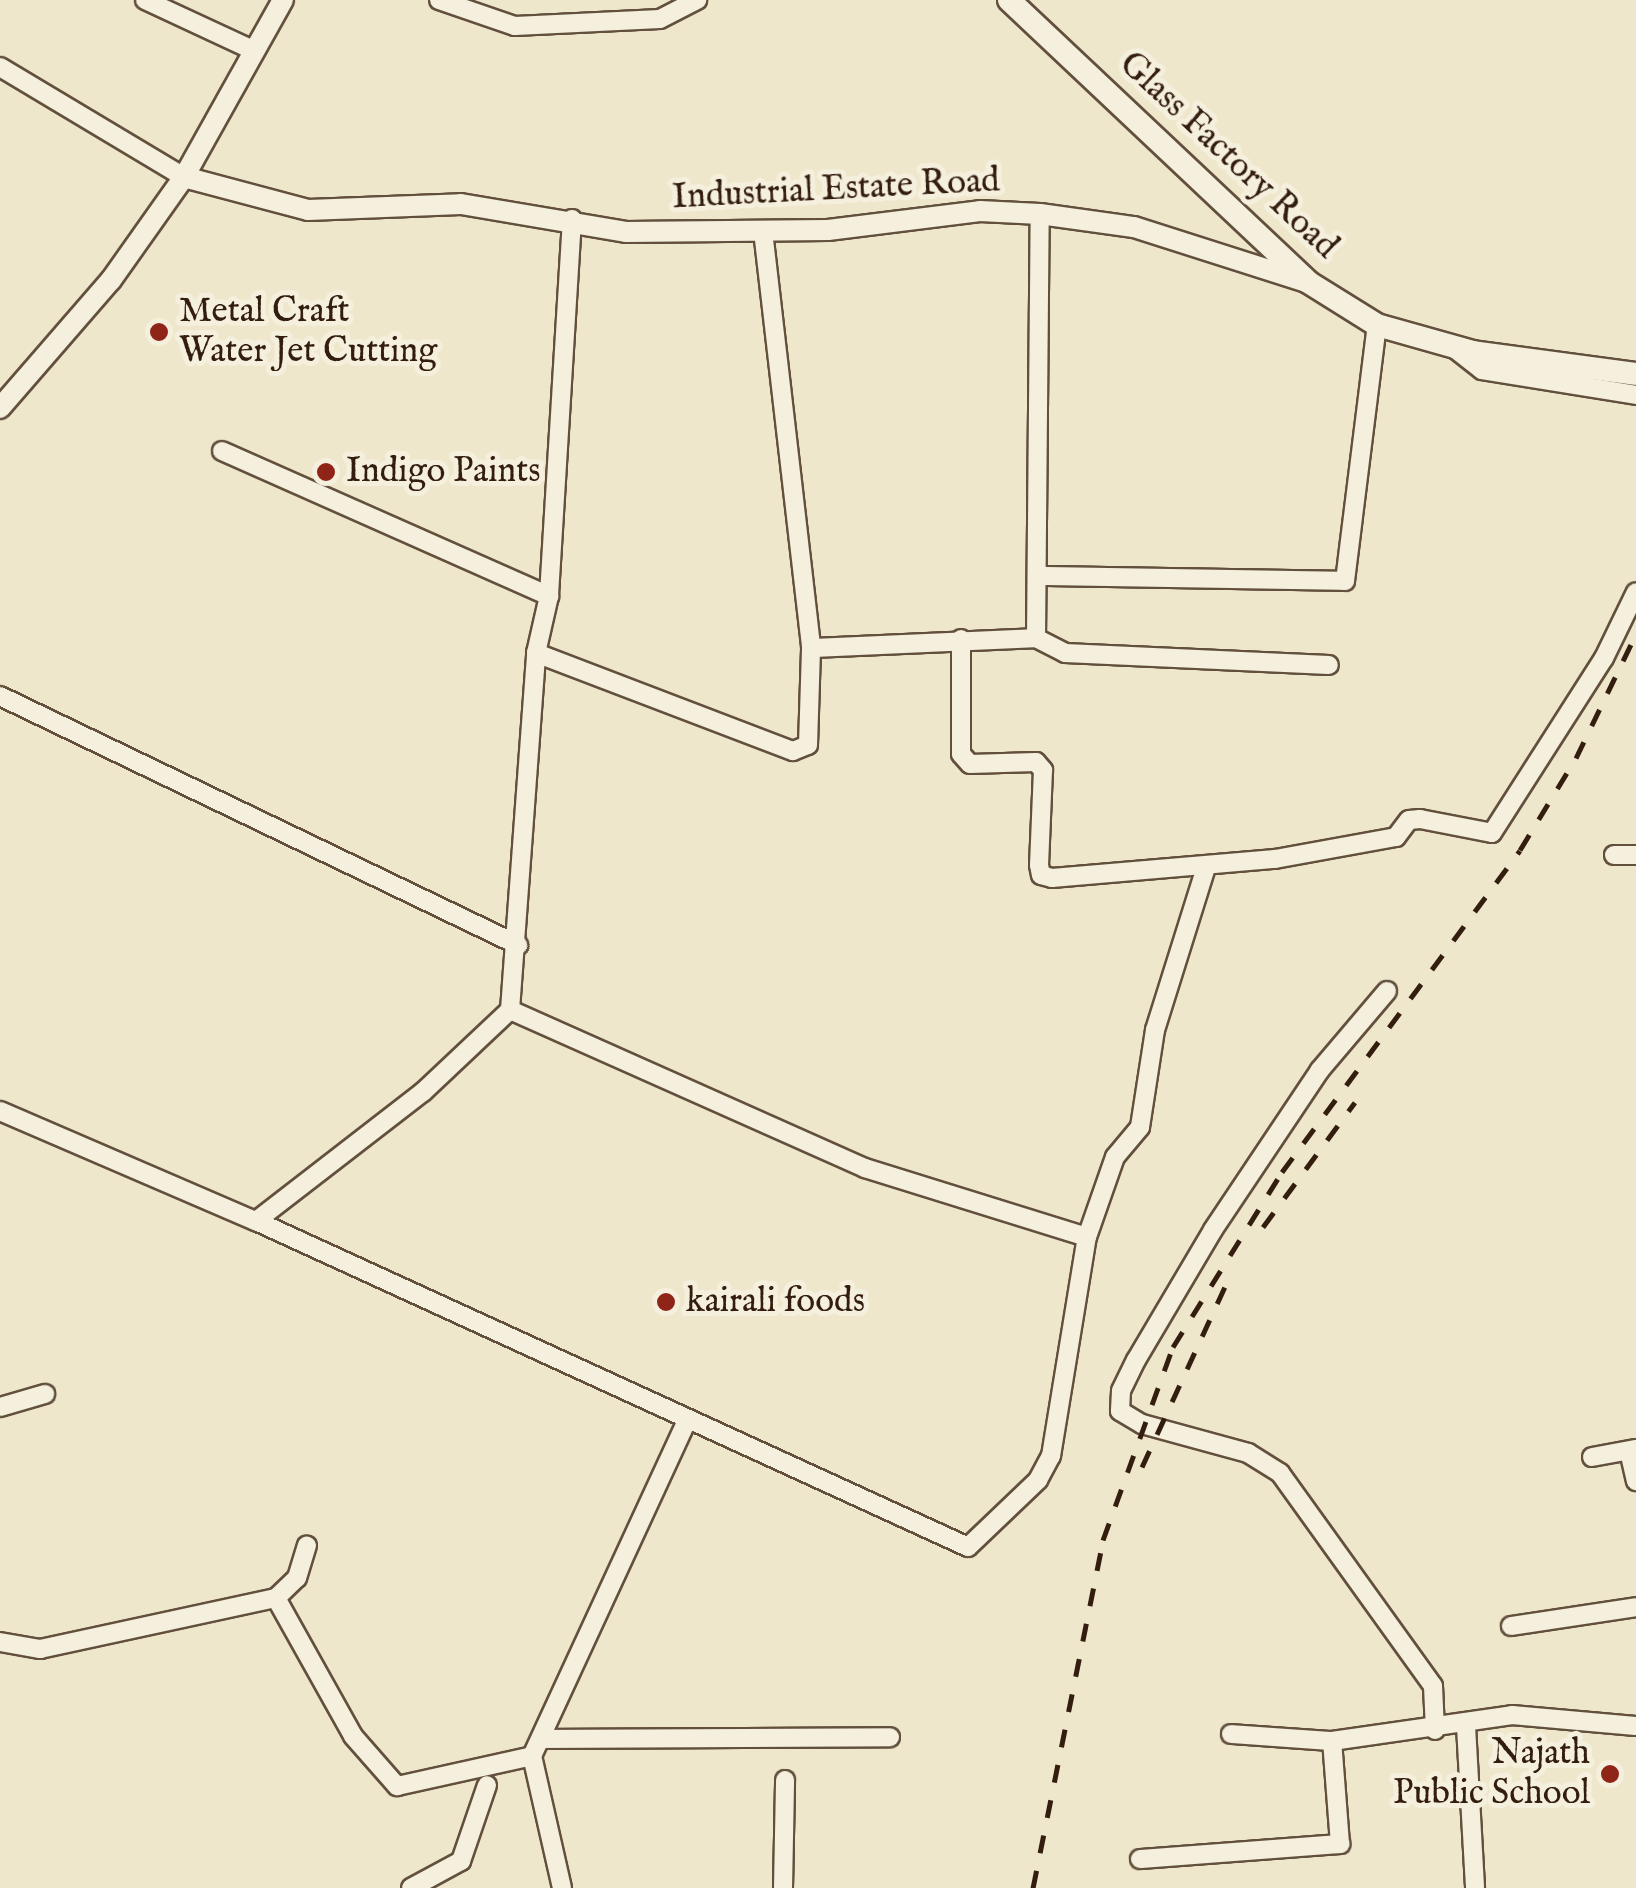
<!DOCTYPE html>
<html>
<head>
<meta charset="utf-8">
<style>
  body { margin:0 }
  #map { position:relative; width:1636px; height:1888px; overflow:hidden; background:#efe7cb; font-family:"IM FELL English",serif }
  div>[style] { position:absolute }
  .roads { filter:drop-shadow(2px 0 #62503d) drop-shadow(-2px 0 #62503d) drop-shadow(0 2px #62503d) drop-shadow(0 -2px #62503d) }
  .minor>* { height:18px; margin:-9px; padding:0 9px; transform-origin:9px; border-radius:9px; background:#f5efdd }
  .tertiary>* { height:20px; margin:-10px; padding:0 10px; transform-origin:10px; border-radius:10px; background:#f5efdd }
  .secondary>* { height:22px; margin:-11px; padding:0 11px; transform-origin:11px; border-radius:11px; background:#f5efdd }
  .rail>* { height:5px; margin-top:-2.5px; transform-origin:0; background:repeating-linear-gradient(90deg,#331d0e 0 18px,transparent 0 36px) }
  .dots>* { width:28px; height:28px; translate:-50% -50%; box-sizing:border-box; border:5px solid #f5efdd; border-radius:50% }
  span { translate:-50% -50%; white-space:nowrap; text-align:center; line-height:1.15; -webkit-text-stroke:10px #f5efdd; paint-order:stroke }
  .street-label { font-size:35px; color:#331d0e }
  .poi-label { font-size:35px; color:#331d0e }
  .left { translate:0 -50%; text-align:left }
  .right { translate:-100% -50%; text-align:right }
</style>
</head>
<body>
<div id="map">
  <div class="roads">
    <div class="minor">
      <div style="left:145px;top:0;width:121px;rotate:24.9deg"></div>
      <div style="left:439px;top:0;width:80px;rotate:18.9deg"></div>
      <div style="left:515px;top:26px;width:145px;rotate:-2.8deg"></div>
      <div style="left:660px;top:19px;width:42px;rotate:-27.2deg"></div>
      <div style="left:0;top:67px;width:214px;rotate:30.9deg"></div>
      <div style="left:572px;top:219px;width:378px;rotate:93.5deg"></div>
      <div style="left:549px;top:596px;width:58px;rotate:102.8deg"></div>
      <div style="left:536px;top:653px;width:275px;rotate:20.9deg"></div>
      <div style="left:793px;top:751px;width:16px;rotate:-22deg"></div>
      <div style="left:808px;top:745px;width:97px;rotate:-88.2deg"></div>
      <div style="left:763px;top:231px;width:420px;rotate:83.4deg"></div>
      <div style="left:811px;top:648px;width:225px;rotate:-2.5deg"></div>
      <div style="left:1036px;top:638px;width:424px;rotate:-89.5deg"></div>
      <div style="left:1455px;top:349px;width:34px;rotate:38deg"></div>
      <div style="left:1482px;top:370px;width:156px;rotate:9.2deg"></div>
      <div style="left:222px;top:451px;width:358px;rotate:23.9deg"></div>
      <div style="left:1040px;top:576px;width:305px;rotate:0.9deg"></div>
      <div style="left:1345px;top:581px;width:258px;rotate:-82.9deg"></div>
      <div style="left:1036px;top:638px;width:33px;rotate:27deg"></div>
      <div style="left:1065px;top:653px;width:264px;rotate:2.6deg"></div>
      <div style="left:961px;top:639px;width:115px;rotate:90deg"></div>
      <div style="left:961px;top:754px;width:13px;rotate:48deg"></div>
      <div style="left:970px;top:764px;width:66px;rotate:-1.7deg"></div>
      <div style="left:1036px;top:762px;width:11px;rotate:49deg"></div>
      <div style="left:1043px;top:770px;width:95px;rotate:92.4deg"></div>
      <div style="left:1039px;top:865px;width:10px;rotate:79deg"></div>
      <div style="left:1041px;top:875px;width:11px;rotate:15deg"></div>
      <div style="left:1052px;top:878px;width:224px;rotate:-4.9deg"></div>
      <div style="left:1275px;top:859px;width:123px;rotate:-10.3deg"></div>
      <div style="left:1396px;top:837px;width:21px;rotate:-53deg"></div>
      <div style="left:1409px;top:820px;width:11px;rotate:-5deg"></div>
      <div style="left:1420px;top:819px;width:73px;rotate:11deg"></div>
      <div style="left:1492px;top:833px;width:208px;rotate:-57.4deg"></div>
      <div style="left:1604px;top:658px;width:73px;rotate:-64.1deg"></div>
      <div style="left:0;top:696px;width:575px;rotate:25.67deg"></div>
      <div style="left:1614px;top:855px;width:22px"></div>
      <div style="left:1387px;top:991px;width:104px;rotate:130.3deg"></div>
      <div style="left:1320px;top:1070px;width:192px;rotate:123.8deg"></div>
      <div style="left:1213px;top:1230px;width:151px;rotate:120.6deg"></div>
      <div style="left:1136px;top:1360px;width:34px;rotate:116deg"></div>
      <div style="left:1121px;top:1391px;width:20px;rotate:93deg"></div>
      <div style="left:1120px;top:1411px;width:26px;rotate:31deg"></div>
      <div style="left:1142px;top:1424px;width:110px;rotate:15.3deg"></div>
      <div style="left:1248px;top:1453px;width:38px;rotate:32deg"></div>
      <div style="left:1280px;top:1473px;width:262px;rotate:54.3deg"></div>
      <div style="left:1433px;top:1686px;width:44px;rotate:87.4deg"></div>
      <div style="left:510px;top:1010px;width:389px;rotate:24deg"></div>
      <div style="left:865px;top:1168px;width:232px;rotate:17.3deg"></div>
      <div style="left:0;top:1111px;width:279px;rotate:23.3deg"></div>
      <div style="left:256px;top:1221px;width:783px;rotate:24.6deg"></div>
      <div style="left:968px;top:1547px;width:97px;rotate:-43.7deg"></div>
      <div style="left:1038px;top:1480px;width:27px;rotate:-62deg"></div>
      <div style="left:1051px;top:1456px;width:222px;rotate:-80.7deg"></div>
      <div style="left:1087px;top:1237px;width:85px;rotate:-70.7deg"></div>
      <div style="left:1115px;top:1157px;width:39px;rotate:-50deg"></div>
      <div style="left:1140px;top:1127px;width:98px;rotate:-81.2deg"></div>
      <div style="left:1155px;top:1030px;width:171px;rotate:-72.6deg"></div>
      <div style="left:256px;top:1221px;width:211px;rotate:-37.7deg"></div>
      <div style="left:423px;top:1092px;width:120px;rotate:-43.3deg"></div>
      <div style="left:510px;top:1010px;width:358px;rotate:-85.8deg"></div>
      <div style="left:0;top:1407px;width:47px;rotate:-16.1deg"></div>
      <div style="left:1629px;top:1451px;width:31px;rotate:77deg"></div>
      <div style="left:1592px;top:1457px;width:45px;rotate:-10.3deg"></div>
      <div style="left:276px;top:1598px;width:158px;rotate:60.8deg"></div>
      <div style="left:353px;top:1736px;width:67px;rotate:48.7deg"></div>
      <div style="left:397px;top:1786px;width:138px;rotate:-12.5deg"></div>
      <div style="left:1511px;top:1626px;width:126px;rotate:-8.6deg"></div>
      <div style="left:0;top:1642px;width:41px;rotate:9.9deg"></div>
      <div style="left:40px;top:1649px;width:241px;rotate:-12.2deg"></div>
      <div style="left:276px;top:1598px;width:29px;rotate:-44deg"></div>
      <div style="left:297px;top:1578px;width:34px;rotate:-73deg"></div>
      <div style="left:1466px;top:1726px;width:162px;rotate:86.8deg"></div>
      <div style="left:1231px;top:1734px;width:101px;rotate:4deg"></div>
      <div style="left:545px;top:1739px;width:345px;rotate:-0.3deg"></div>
      <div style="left:1140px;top:1859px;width:201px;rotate:-4.3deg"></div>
      <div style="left:1340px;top:1844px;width:103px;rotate:-94.4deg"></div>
      <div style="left:1332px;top:1741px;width:182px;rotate:-8.2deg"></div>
      <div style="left:1512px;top:1715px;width:124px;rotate:5.1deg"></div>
      <div style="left:411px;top:1888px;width:57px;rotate:-28.4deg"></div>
      <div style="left:461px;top:1861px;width:80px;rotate:-71.1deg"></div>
      <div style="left:562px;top:1888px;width:135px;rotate:-102.8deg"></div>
      <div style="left:532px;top:1756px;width:371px;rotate:-65.2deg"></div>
      <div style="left:783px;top:1888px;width:108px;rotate:-88.9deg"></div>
    </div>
    <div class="tertiary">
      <div style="left:184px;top:177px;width:128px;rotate:14.9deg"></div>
      <div style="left:308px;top:210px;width:153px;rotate:-2.2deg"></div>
      <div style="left:461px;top:204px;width:167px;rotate:9.6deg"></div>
      <div style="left:626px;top:232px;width:202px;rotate:-0.6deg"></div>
      <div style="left:828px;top:230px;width:153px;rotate:-7.1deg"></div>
      <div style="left:980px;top:211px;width:60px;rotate:2.9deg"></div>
      <div style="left:1040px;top:214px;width:95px;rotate:7.9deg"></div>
      <div style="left:1134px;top:227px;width:181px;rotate:17.7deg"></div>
      <div style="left:0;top:408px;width:169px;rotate:-49.1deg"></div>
      <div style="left:111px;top:280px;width:126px;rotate:-54.7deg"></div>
      <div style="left:184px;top:177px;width:203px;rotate:-60.8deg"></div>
    </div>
    <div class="secondary">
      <div style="left:1009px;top:0;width:411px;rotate:43.3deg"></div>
      <div style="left:1308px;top:282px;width:81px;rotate:31.9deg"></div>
      <div style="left:1377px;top:325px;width:100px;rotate:15.7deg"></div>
      <div style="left:1473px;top:352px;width:164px;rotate:7.7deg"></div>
    </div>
  </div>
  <div class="rail">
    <div style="left:1263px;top:1227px;width:155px;rotate:-53.6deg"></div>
    <div style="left:1142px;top:1467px;width:210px;rotate:-65.3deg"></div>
    <div style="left:1033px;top:1888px;width:355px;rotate:-78.6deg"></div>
    <div style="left:1103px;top:1540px;width:205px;rotate:-70.1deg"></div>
    <div style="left:1173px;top:1347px;width:206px;rotate:-58.1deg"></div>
    <div style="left:1282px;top:1172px;width:400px;rotate:-53.5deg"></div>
    <div style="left:1520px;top:850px;width:108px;rotate:-58.7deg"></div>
    <div style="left:1576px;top:758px;width:138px;rotate:-64.2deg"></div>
  </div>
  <div class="dots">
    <div style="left:159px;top:332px;background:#8f2418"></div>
    <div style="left:326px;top:472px;background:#8f2418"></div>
    <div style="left:666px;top:1302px;background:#8f2418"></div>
    <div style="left:1610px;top:1774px;background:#8f2418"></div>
  </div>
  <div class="street-label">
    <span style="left:1228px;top:156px;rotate:43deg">Glass Factory Road</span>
    <span style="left:836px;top:190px;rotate:-3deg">Industrial Estate Road</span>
  </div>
  <div class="poi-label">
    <span class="left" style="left:179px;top:332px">Metal Craft<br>Water Jet Cutting</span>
    <span class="left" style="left:346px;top:472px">Indigo Paints</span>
    <span class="left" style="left:686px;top:1302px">kairali foods</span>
    <span class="right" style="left:1590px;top:1774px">Najath<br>Public School</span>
  </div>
</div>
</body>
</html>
